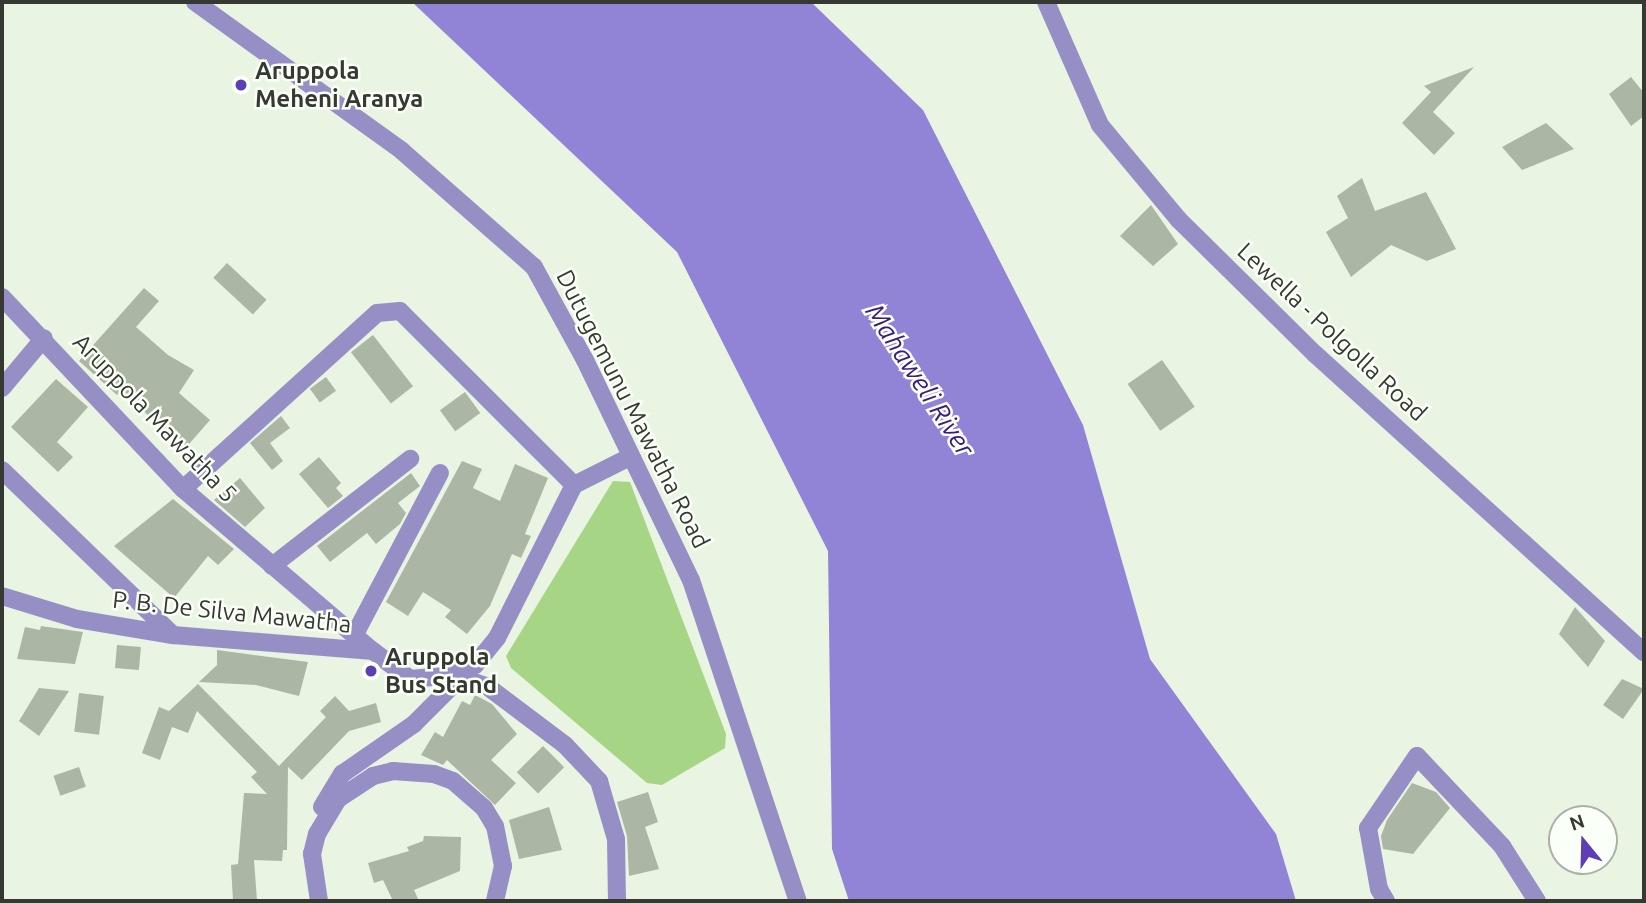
<!DOCTYPE html>
<html>
<head>
<meta charset="utf-8">
<style>
  body { margin:0 }
  #map { position:relative; width:1646px; height:903px; overflow:hidden; background:#e9f4e2; font-family:Ubuntu,sans-serif }
  div>[style] { position:absolute }
  .green>* { inset:0; background:#a6d685 }
  .water>* { inset:0; background:#9184d7 }
  .building>* { inset:0; background:#abb6a5; transform-origin:0 0 }
  .minor>* { height:18px; margin:-9px; padding:0 9px; transform-origin:9px; border-radius:9px; background:#968fc6 }
  .dots>* { width:19px; height:19px; translate:-50% -50%; box-sizing:border-box; border:4px solid #fafff7; border-radius:50% }
  span { translate:-50% -50%; white-space:nowrap; text-align:center; line-height:1.15; -webkit-text-stroke:5px #fafff7; paint-order:stroke }
  .poi-label { font-size:24px; color:#353932; font-weight:700 }
  .left { translate:0 -50%; text-align:left }
  .street-label { font-size:24px; color:#353932 }
  .water-label { font-size:26px; color:#3b1b7d; font-style:italic }
  .frame { position:absolute; inset:0; border:4px solid #353932; pointer-events:none }
  .north { position:absolute; left:1548px; top:805px; width:70px; height:70px; box-sizing:border-box; background:#fafff7; border:2px solid #abb0a8; border-radius:50%; rotate:341deg; font-size:19px; font-weight:700; line-height:28px; text-align:center; color:#353932 }
  .north::after { content:''; display:block; margin:auto; width:24px; height:32px; background:#5e3db5; clip-path:polygon(50% 0,100% 100%,50% 72%,0 100%) }
</style>
</head>
<body>
<div id="map">
  <div class="green">
    <div style="clip-path:polygon(613px 481px,630px 482px,726px 734px,725px 748px,662px 785px,647px 783px,511px 668px,506px 656px)"></div>
  </div>
  <div class="water">
    <div style="clip-path:polygon(412px 2px,811px 2px,923px 110px,1083px 425px,1150px 659px,1276px 834px,1296px 901px,849px 901px,832px 849px,828px 551px,677px 252px)"></div>
  </div>
  <div class="building">
    <div style="clip-path:polygon(1474px 67px,1433px 112px,1455px 133px,1434px 155px,1402px 123px,1431px 92px,1424px 86px)"></div>
    <div style="clip-path:polygon(1631px 77px,1644px 93px,1644px 116px,1631px 126px,1609px 94px)"></div>
    <div style="clip-path:polygon(1546px 123px,1574px 149px,1522px 170px,1502px 147px)"></div>
    <div style="clip-path:polygon(1362px 178px,1375px 211px,1426px 192px,1456px 249px,1427px 261px,1391px 245px,1351px 277px,1326px 232px,1348px 218px,1337px 196px)"></div>
    <div style="clip-path:polygon(1151px 205px,1178px 244px,1153px 266px,1120px 236px)"></div>
    <div style="left:227px;top:263px;width:54px;height:20px;rotate:43deg"></div>
    <div style="clip-path:polygon(144px 288px,159px 301px,136px 327px,168px 355px,194px 370px,179px 393px,210px 420px,183px 451px,122px 389px,117px 395px,79px 361px)"></div>
    <div style="left:373px;top:335px;width:65px;height:28px;rotate:52deg"></div>
    <div style="left:1162px;top:360px;width:57px;height:42px;rotate:55deg"></div>
    <div style="left:326px;top:377px;width:17px;height:20px;rotate:54deg"></div>
    <div style="clip-path:polygon(56px 379px,88px 407px,57px 442px,73px 457px,58px 472px,11px 427px)"></div>
    <div style="left:465px;top:392px;width:26px;height:31px;rotate:54deg"></div>
    <div style="clip-path:polygon(281px 416px,290px 428px,270px 443px,283px 461px,272px 470px,250px 443px)"></div>
    <div style="clip-path:polygon(319px 457px,341px 483px,336px 488px,343px 496px,328px 508px,299px 474px)"></div>
    <div style="clip-path:polygon(462px 461px,482px 469px,473px 488px,500px 501px,515px 464px,548px 478px,525px 534px,531px 536px,521px 558px,512px 554px,490px 606px,467px 634px,445px 617px,451px 610px,423px 592px,408px 616px,386px 602px)"></div>
    <div style="clip-path:polygon(411px 473px,420px 486px,398px 503px,406px 513px,400px 524px,376px 544px,367px 533px,330px 562px,317px 546px)"></div>
    <div style="clip-path:polygon(240px 478px,265px 508px,245px 527px,214px 500px)"></div>
    <div style="clip-path:polygon(173px 499px,234px 549px,218px 565px,208px 556px,174px 598px,114px 546px)"></div>
    <div style="clip-path:polygon(1575px 607px,1605px 641px,1588px 667px,1559px 634px)"></div>
    <div style="clip-path:polygon(41px 626px,83px 632px,75px 664px,17px 659px,25px 627px,40px 630px)"></div>
    <div style="left:117px;top:645px;width:24px;height:23px;rotate:5deg"></div>
    <div style="clip-path:polygon(217px 650px,308px 662px,299px 696px,256px 685px,199px 682px,217px 665px)"></div>
    <div style="clip-path:polygon(1622px 679px,1644px 689px,1623px 719px,1603px 705px)"></div>
    <div style="clip-path:polygon(198px 684px,279px 766px,326px 717px,320px 711px,335px 696px,349px 711px,376px 703px,381px 722px,349px 731px,302px 780px,288px 767px,287px 850px,283px 850px,282px 861px,254px 860px,257px 901px,233px 901px,231px 865px,238px 864px,244px 793px,267px 794px,251px 777px,257px 772px,197px 711px,188px 733px,172px 727px,160px 760px,142px 753px,159px 707px,169px 711px)"></div>
    <div style="clip-path:polygon(39px 688px,69px 691px,39px 736px,19px 721px)"></div>
    <div style="left:79px;top:693px;width:25px;height:39px;rotate:7deg"></div>
    <div style="clip-path:polygon(475px 695px,492px 704px,517px 734px,491px 760px,516px 783px,495px 805px,447px 760px,443px 765px,421px 755px,435px 732px,443px 737px,462px 701px,470px 705px)"></div>
    <div style="left:543px;top:746px;width:30px;height:37px;rotate:45deg"></div>
    <div style="left:79px;top:767px;width:21px;height:27px;rotate:71deg"></div>
    <div style="clip-path:polygon(1412px 783px,1436px 792px,1450px 808px,1413px 854px,1383px 849px,1381px 836px,1387px 820px)"></div>
    <div style="clip-path:polygon(648px 792px,658px 822px,645px 827px,659px 869px,629px 876px,627px 836px,617px 802px)"></div>
    <div style="clip-path:polygon(549px 807px,562px 850px,519px 859px,509px 820px)"></div>
    <div style="clip-path:polygon(424px 836px,461px 837px,460px 871px,414px 890px,419px 901px,393px 901px,383px 880px,374px 883px,368px 863px,409px 851px,407px 847px,423px 841px)"></div>
  </div>
  <div class="minor">
    <div style="left:195px;top:2px;width:255px;rotate:35.7deg"></div>
    <div style="left:402px;top:151px;width:176px;rotate:41.3deg"></div>
    <div style="left:534px;top:267px;width:106px;rotate:61.3deg"></div>
    <div style="left:585px;top:360px;width:244px;rotate:64.3deg"></div>
    <div style="left:691px;top:580px;width:338px;rotate:71.6deg"></div>
    <div style="left:1046px;top:2px;width:134px;rotate:66.3deg"></div>
    <div style="left:1100px;top:125px;width:122px;rotate:50.3deg"></div>
    <div style="left:1178px;top:219px;width:192px;rotate:44.6deg"></div>
    <div style="left:1315px;top:354px;width:444px;rotate:42.2deg"></div>
    <div style="left:2px;top:297px;width:264px;rotate:46.7deg"></div>
    <div style="left:183px;top:489px;width:250px;rotate:40.5deg"></div>
    <div style="left:2px;top:388px;width:65px;rotate:-50deg"></div>
    <div style="left:2px;top:470px;width:238px;rotate:44deg"></div>
    <div style="left:183px;top:489px;width:262px;rotate:-42.2deg"></div>
    <div style="left:377px;top:313px;width:23px;rotate:-5deg"></div>
    <div style="left:400px;top:311px;width:246px;rotate:45deg"></div>
    <div style="left:272px;top:566px;width:175px;rotate:-37.8deg"></div>
    <div style="left:2px;top:596px;width:78px;rotate:17deg"></div>
    <div style="left:77px;top:619px;width:97px;rotate:9.5deg"></div>
    <div style="left:173px;top:635px;width:201px;rotate:4.6deg"></div>
    <div style="left:373px;top:651px;width:46px;rotate:37.1deg"></div>
    <div style="left:410px;top:679px;width:38px;rotate:-5deg"></div>
    <div style="left:448px;top:676px;width:29px;rotate:-22deg"></div>
    <div style="left:475px;top:665px;width:35px;rotate:-51deg"></div>
    <div style="left:497px;top:638px;width:171px;rotate:-63.3deg"></div>
    <div style="left:574px;top:485px;width:63px;rotate:-26.6deg"></div>
    <div style="left:355px;top:634px;width:182px;rotate:-62.2deg"></div>
    <div style="left:468px;top:680px;width:21px;rotate:19deg"></div>
    <div style="left:488px;top:687px;width:96px;rotate:37deg"></div>
    <div style="left:565px;top:745px;width:50px;rotate:46.6deg"></div>
    <div style="left:599px;top:781px;width:60px;rotate:73.7deg"></div>
    <div style="left:616px;top:839px;width:62px;rotate:89.1deg"></div>
    <div style="left:322px;top:807px;width:39px;rotate:-59deg"></div>
    <div style="left:342px;top:774px;width:88px;rotate:-34.8deg"></div>
    <div style="left:414px;top:724px;width:52px;rotate:-45deg"></div>
    <div style="left:451px;top:687px;width:20px;rotate:-27deg"></div>
    <div style="left:319px;top:901px;width:48px;rotate:-98.5deg"></div>
    <div style="left:312px;top:854px;width:21px;rotate:-76deg"></div>
    <div style="left:317px;top:834px;width:41px;rotate:-59deg"></div>
    <div style="left:338px;top:799px;width:42px;rotate:-33.3deg"></div>
    <div style="left:373px;top:776px;width:21px;rotate:-14deg"></div>
    <div style="left:393px;top:771px;width:41px;rotate:4.2deg"></div>
    <div style="left:434px;top:774px;width:20px;rotate:20deg"></div>
    <div style="left:453px;top:781px;width:41px;rotate:41.1deg"></div>
    <div style="left:484px;top:808px;width:21px;rotate:59deg"></div>
    <div style="left:495px;top:826px;width:41px;rotate:78.7deg"></div>
    <div style="left:503px;top:866px;width:36px;rotate:103deg"></div>
    <div style="left:1386px;top:901px;width:14px;rotate:-120deg"></div>
    <div style="left:1379px;top:889px;width:62px;rotate:-100.2deg"></div>
    <div style="left:1368px;top:828px;width:87px;rotate:-55.8deg"></div>
    <div style="left:1417px;top:756px;width:124px;rotate:46.6deg"></div>
    <div style="left:1502px;top:846px;width:65px;rotate:57.5deg"></div>
  </div>
  <div class="dots">
    <div style="left:241px;top:85px;background:#5e3db5"></div>
    <div style="left:371px;top:671px;background:#5e3db5"></div>
  </div>
  <div class="poi-label">
    <span class="left" style="left:255px;top:85px">Aruppola<br>Meheni Aranya</span>
    <span class="left" style="left:385px;top:671px">Aruppola<br>Bus Stand</span>
  </div>
  <div class="street-label">
    <span style="left:1332px;top:332px;rotate:43deg">Lewella - Polgolla Road</span>
    <span style="left:633px;top:409px;rotate:63deg">Dutugemunu Mawatha Road</span>
    <span style="left:155px;top:418px;rotate:46deg">Aruppola Mawatha 5</span>
    <span style="left:232px;top:612px;rotate:6deg">P. B. De Silva Mawatha</span>
  </div>
  <div class="water-label">
    <span style="left:920px;top:380px;rotate:57deg">Mahaweli River</span>
  </div>
  <div class="frame"></div>
  <div class="north">N</div>
</div>
</body>
</html>
